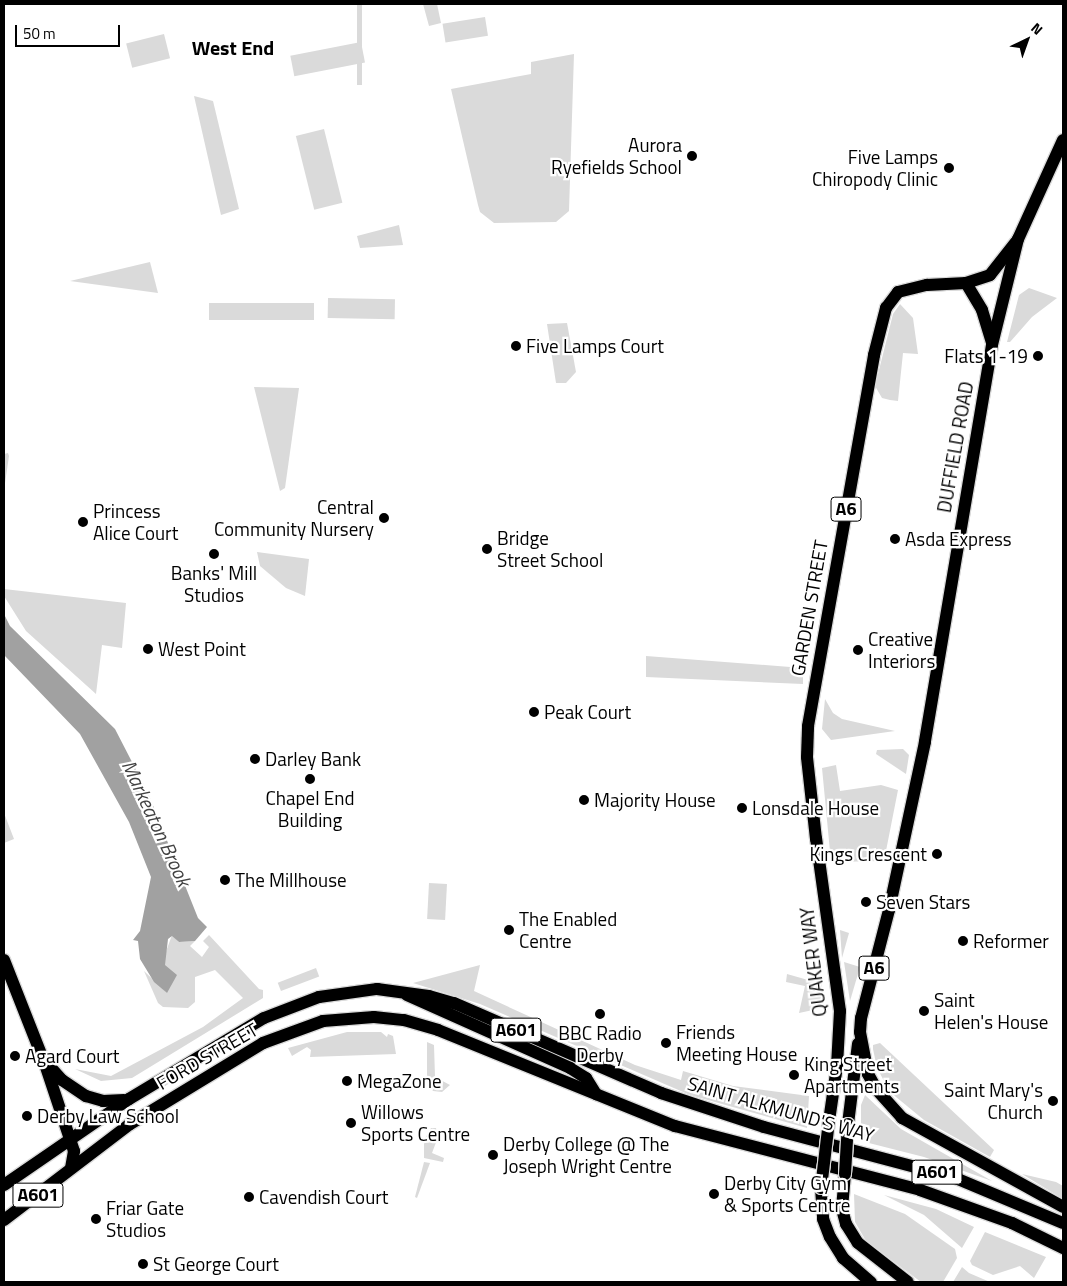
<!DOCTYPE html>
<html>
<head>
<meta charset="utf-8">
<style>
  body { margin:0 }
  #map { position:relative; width:1067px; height:1286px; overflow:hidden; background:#fff; font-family:"Titillium Web",sans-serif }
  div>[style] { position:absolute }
  .green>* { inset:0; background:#dadada; transform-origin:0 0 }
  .water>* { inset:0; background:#a1a1a1 }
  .roads { filter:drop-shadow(1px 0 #dbdbdb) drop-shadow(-1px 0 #dbdbdb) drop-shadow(0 1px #dbdbdb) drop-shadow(0 -1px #dbdbdb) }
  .major>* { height:12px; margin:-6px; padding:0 6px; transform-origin:6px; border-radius:6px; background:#000 }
  .bridges { filter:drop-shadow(1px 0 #dbdbdb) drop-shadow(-1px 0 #dbdbdb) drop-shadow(0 1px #dbdbdb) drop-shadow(0 -1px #dbdbdb) }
  .major-bridge>* { height:12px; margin:-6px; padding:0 6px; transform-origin:6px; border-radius:6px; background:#000 }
  .dots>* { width:14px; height:14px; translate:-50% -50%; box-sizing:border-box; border:2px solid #fff; border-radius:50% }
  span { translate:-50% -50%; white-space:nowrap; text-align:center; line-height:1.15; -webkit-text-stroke:4.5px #fff; paint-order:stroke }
  .shield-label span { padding:1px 4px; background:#fff; border:1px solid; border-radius:4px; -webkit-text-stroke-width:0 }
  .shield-label { font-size:18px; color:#000; font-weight:700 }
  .poi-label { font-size:19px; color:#000 }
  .right { translate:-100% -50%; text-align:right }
  .left { translate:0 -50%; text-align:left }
  .street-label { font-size:19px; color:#000 }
  .neighbourhood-label { font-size:20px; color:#000; font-weight:700 }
  .water-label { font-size:20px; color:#424242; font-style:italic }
  .frame { position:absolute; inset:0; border:5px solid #000; pointer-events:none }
  .north { position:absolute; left:1002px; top:15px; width:50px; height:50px; -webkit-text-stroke:4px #fff; paint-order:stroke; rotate:42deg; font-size:14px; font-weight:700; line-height:20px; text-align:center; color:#000 }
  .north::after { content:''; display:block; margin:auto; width:18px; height:22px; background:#000; clip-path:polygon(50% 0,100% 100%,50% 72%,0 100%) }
  .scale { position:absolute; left:15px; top:25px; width:105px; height:22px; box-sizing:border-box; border:2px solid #000; border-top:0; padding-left:6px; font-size:15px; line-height:18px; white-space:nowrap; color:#000; -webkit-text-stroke:4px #fff; paint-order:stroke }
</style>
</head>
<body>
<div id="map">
  <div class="green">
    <div style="left:357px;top:4px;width:5px;height:81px"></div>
    <div style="clip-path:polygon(423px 4px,437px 4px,441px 23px,429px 26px)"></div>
    <div style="left:485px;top:17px;width:19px;height:43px;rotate:81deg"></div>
    <div style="left:164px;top:34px;width:25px;height:39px;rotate:76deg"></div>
    <div style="left:361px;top:42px;width:21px;height:72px;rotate:79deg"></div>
    <div style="clip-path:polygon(574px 54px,569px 211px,556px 222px,494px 223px,480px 212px,478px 205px,451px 89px,531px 74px,531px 62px)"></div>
    <div style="clip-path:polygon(194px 96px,213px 101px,239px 209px,221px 215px)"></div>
    <div style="left:324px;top:129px;width:76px;height:29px;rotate:76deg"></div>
    <div style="clip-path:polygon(399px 225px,403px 245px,360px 248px,357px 236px)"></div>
    <div style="clip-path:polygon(150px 262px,158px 293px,70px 281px)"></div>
    <div style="clip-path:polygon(1029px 288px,1057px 298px,1032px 317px,1010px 342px,1007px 342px,1019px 295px)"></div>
    <div style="left:328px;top:298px;width:67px;height:20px;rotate:1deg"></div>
    <div style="left:209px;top:303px;width:105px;height:17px"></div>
    <div style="clip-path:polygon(900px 304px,913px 318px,918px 354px,903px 353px,898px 401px,890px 400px,882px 398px,875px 386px,893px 314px)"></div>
    <div style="clip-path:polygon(567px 323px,576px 372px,566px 383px,556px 383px,547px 324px)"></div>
    <div style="clip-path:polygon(254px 387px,299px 388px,285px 488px,280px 491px)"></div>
    <div style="clip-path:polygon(8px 453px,9px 456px,4px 490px,4px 454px)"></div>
    <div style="clip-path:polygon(257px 552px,309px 559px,305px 596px,286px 588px,260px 566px)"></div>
    <div style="clip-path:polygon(4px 589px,126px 603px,122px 648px,102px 645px,96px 694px,26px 631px,4px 596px)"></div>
    <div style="clip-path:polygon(646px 656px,803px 668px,803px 684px,646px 677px)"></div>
    <div style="clip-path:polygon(825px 699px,833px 713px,842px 719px,895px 731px,831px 740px,822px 729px)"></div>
    <div style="clip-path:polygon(903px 749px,909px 755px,906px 774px,876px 754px,877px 750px)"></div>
    <div style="clip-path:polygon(836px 765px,840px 791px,881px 785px,898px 790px,884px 861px,831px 862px,822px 768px)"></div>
    <div style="clip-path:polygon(4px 813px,14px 839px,4px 843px)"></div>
    <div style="left:429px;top:883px;width:18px;height:36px;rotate:3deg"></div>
    <div style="clip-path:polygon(840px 930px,849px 933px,842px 958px)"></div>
    <div style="clip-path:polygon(172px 935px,179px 942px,195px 941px,190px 946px,202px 957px,209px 947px,203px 941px,209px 935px,259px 989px,263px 990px,263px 998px,132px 1078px,101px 1081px,75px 1069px,111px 1076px,203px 1027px,243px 998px,215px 970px,195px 977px,195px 1002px,188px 1008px,163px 1007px,158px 1003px,144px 971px,167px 993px,164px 957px)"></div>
    <div style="clip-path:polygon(844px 962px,860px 967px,850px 1001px)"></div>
    <div style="clip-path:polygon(480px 965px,474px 991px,635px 1065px,681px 1080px,683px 1071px,733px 1086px,809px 1096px,807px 1128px,690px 1095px,480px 1004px,413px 983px)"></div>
    <div style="left:316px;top:968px;width:9px;height:41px;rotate:69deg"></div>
    <div style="clip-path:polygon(787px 974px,822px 984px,821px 998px,813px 1010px,799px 1013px,805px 986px,786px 982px)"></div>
    <div style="clip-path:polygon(347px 1032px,381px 1032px,387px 1037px,388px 1034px,393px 1036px,396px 1054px,310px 1057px,311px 1050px,307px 1047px,292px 1056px,288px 1048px)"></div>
    <div style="clip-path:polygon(427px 1042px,434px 1045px,435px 1077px,450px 1085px,442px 1092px,433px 1091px,427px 1084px,430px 1077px,427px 1077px)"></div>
    <div style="clip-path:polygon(880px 1043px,994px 1150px,990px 1157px,924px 1120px,890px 1092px,877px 1068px,873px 1049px,873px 1045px)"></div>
    <div style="clip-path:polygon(865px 1095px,901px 1129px,992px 1181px,924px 1157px,861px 1141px,861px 1105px)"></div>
    <div style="clip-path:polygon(431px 1128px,436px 1128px,438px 1137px,432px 1153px,444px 1158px,443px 1162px,424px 1158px,424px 1140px)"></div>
    <div style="clip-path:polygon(424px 1162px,430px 1163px,417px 1198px,415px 1197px)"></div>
    <div style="clip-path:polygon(1022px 1174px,1056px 1182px,1063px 1186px,1063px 1199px)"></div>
    <div style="clip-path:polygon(854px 1194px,905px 1214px,955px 1249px,957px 1258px,943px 1282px,921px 1282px,866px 1241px,855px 1222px)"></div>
    <div style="clip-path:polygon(884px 1195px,936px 1209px,974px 1227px,962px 1248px,924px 1215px)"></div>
    <div style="clip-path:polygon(985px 1232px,1046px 1257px,1034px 1278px,1020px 1266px,993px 1275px,972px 1265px,970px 1261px)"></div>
    <div style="clip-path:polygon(962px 1267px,969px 1273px,990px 1282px,953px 1282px)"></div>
  </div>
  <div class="water">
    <div style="clip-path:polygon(4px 614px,10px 626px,115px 729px,148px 793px,198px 918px,207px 927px,195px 941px,179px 942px,172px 936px,168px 939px,165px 965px,177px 975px,167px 993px,154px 982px,140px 959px,138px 941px,133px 940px,140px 931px,151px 877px,129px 822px,80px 734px,4px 655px)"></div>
  </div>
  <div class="roads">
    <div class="major">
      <div style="left:1063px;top:140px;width:109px;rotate:114.4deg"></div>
      <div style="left:1018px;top:239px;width:109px;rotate:103.8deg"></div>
      <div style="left:992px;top:345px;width:403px;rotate:99.6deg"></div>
      <div style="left:925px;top:742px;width:172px;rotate:102.1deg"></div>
      <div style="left:889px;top:910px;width:112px;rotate:104.5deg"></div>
      <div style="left:861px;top:1018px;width:14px;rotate:94deg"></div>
      <div style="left:860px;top:1032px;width:43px;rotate:79.2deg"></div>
      <div style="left:868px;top:1074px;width:18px;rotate:61deg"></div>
      <div style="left:877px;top:1090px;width:38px;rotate:48deg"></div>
      <div style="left:902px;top:1118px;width:184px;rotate:28.9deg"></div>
      <div style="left:966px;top:283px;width:31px;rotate:59deg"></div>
      <div style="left:982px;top:310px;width:34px;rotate:73deg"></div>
      <div style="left:4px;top:960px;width:106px;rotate:68.5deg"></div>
      <div style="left:43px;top:1059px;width:28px;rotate:48deg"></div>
      <div style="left:62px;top:1080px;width:29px;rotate:34deg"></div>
      <div style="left:86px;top:1096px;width:18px;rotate:16deg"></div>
      <div style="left:103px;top:1101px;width:21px;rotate:-3deg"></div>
      <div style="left:407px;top:995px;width:179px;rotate:24.1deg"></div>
      <div style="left:570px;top:1068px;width:19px;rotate:32deg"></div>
      <div style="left:586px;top:1078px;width:19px;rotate:58deg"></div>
      <div style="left:44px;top:1061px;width:95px;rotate:71.6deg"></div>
      <div style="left:74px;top:1151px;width:17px;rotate:100deg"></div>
      <div style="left:829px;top:1121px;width:56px;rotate:-81.7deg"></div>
      <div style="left:837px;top:1066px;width:55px;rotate:-86.9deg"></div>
      <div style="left:840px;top:1011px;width:174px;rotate:-97.9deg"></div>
      <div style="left:816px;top:839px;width:82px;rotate:-96.3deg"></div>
      <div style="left:807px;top:757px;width:31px;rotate:-88deg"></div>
      <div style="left:808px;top:726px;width:377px;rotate:-79.9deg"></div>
      <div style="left:874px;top:355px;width:49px;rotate:-75.7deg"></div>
      <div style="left:886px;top:308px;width:20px;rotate:-53deg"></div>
      <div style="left:898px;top:292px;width:30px;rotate:-14deg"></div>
      <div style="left:927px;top:285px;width:39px;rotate:-3deg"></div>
      <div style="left:966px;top:283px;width:25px;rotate:-18deg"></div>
      <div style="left:990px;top:275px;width:42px;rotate:-51.8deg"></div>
      <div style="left:848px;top:1124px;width:81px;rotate:-82.9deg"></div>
      <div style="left:845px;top:1174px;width:35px;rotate:95deg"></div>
      <div style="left:842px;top:1209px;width:16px;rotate:75deg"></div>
      <div style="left:846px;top:1224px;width:22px;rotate:58deg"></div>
      <div style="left:858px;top:1243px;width:63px;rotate:38deg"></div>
      <div style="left:4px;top:1185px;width:152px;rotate:-34.5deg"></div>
      <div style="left:129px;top:1099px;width:157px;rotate:-31deg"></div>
      <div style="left:264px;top:1018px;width:59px;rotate:-20.9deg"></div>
      <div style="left:319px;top:997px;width:59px;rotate:-7.9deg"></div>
      <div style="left:377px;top:989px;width:52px;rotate:7.7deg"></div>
      <div style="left:429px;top:996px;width:26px;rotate:16deg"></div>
      <div style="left:454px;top:1003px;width:226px;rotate:23.5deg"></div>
      <div style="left:661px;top:1093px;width:108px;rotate:18.3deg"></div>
      <div style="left:764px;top:1127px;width:196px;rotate:14.8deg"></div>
      <div style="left:953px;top:1177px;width:119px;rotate:22.7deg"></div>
      <div style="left:821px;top:1188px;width:31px;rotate:86deg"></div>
      <div style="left:823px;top:1219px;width:19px;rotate:69deg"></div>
      <div style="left:830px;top:1237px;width:25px;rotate:58deg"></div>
      <div style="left:843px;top:1258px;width:37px;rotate:41deg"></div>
      <div style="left:4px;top:1220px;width:158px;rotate:-37.3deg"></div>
      <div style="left:130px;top:1124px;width:156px;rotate:-31.3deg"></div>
      <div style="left:263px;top:1043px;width:64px;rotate:-20.1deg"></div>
      <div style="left:323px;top:1021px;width:51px;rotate:-4.5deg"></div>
      <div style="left:374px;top:1017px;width:30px;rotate:6deg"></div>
      <div style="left:404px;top:1020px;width:35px;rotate:16deg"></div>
      <div style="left:438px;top:1030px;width:256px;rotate:22.1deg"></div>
      <div style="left:675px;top:1126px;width:253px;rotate:14.6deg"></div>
      <div style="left:920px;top:1190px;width:98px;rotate:19.7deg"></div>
      <div style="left:1012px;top:1223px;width:57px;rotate:26.1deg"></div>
    </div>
  </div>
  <div class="bridges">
    <div class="major-bridge">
      <div style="left:845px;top:1174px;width:50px;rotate:-86.6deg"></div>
      <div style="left:821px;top:1188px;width:67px;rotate:-83.2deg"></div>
    </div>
  </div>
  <div class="dots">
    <div style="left:692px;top:156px;background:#000"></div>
    <div style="left:949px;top:168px;background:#000"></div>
    <div style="left:516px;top:346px;background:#000"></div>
    <div style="left:1038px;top:356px;background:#000"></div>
    <div style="left:384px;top:518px;background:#000"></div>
    <div style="left:83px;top:522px;background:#000"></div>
    <div style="left:895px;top:539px;background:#000"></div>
    <div style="left:487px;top:549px;background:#000"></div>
    <div style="left:214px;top:554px;background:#000"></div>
    <div style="left:148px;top:649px;background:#000"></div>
    <div style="left:858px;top:650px;background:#000"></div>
    <div style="left:534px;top:712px;background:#000"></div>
    <div style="left:255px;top:759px;background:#000"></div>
    <div style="left:310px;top:779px;background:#000"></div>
    <div style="left:584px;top:800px;background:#000"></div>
    <div style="left:742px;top:808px;background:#000"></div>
    <div style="left:937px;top:854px;background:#000"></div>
    <div style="left:225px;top:880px;background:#000"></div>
    <div style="left:866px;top:902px;background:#000"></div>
    <div style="left:509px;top:930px;background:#000"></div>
    <div style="left:963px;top:941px;background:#000"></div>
    <div style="left:924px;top:1011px;background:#000"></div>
    <div style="left:600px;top:1014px;background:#000"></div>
    <div style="left:666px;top:1043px;background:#000"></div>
    <div style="left:15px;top:1056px;background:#000"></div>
    <div style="left:794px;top:1075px;background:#000"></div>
    <div style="left:347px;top:1081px;background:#000"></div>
    <div style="left:1053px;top:1101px;background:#000"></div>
    <div style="left:27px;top:1116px;background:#000"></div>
    <div style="left:351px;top:1123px;background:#000"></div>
    <div style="left:493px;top:1155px;background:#000"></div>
    <div style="left:714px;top:1194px;background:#000"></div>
    <div style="left:249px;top:1197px;background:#000"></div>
    <div style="left:96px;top:1219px;background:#000"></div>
    <div style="left:143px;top:1264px;background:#000"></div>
  </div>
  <div class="shield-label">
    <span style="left:846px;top:509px">A6</span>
    <span style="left:874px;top:968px">A6</span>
    <span style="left:516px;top:1030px">A601</span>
    <span style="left:937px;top:1172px">A601</span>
    <span style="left:38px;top:1195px">A601</span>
  </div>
  <div class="poi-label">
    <span class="right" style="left:682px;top:156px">Aurora<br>Ryefields School</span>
    <span class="right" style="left:938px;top:168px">Five Lamps<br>Chiropody Clinic</span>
    <span class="left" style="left:526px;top:346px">Five Lamps Court</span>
    <span class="right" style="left:1028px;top:356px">Flats 1-19</span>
    <span class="right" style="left:374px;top:518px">Central<br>Community Nursery</span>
    <span class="left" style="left:93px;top:522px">Princess<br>Alice Court</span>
    <span class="left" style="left:497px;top:549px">Bridge<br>Street School</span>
    <span class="left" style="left:905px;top:539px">Asda Express</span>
    <span style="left:214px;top:584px">Banks' Mill<br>Studios</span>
    <span class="left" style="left:868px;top:650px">Creative<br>Interiors</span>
    <span class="left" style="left:158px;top:649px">West Point</span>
    <span class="left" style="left:544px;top:712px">Peak Court</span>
    <span class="left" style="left:265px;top:759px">Darley Bank</span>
    <span style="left:310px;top:809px">Chapel End<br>Building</span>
    <span class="left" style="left:594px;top:800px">Majority House</span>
    <span class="left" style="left:752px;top:808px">Lonsdale House</span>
    <span class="right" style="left:927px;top:854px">Kings Crescent</span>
    <span class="left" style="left:235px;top:880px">The Millhouse</span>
    <span class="left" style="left:876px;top:902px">Seven Stars</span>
    <span class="left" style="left:519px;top:930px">The Enabled<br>Centre</span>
    <span class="left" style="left:973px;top:941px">Reformer</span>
    <span class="left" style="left:934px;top:1011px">Saint<br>Helen's House</span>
    <span class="left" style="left:676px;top:1043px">Friends<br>Meeting House</span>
    <span style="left:600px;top:1044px">BBC Radio<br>Derby</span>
    <span class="left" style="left:25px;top:1056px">Agard Court</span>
    <span class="left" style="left:804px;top:1075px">King Street<br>Apartments</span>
    <span class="left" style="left:357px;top:1081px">MegaZone</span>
    <span class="right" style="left:1043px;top:1101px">Saint Mary's<br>Church</span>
    <span class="left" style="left:361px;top:1123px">Willows<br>Sports Centre</span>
    <span class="left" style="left:37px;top:1116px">Derby Law School</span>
    <span class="left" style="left:503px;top:1155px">Derby College @ The<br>Joseph Wright Centre</span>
    <span class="left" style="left:724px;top:1194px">Derby City Gym<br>&amp; Sports Centre</span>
    <span class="left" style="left:259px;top:1197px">Cavendish Court</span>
    <span class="left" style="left:106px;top:1219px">Friar Gate<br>Studios</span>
    <span class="left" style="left:153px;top:1264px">St George Court</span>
  </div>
  <div class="street-label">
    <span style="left:955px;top:447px;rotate:-80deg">DUFFIELD ROAD</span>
    <span style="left:809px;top:608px;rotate:-80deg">GARDEN STREET</span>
    <span style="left:813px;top:962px;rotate:-97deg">QUAKER WAY</span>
    <span style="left:207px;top:1056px;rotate:-30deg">FORD STREET</span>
    <span style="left:781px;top:1109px;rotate:16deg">SAINT ALKMUND'S WAY</span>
  </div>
  <div class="neighbourhood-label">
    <span style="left:233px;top:47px">West End</span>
  </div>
  <div class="water-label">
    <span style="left:157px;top:823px;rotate:65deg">Markeaton Brook</span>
  </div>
  <div class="frame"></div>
  <div class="north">N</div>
  <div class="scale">50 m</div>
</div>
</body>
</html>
